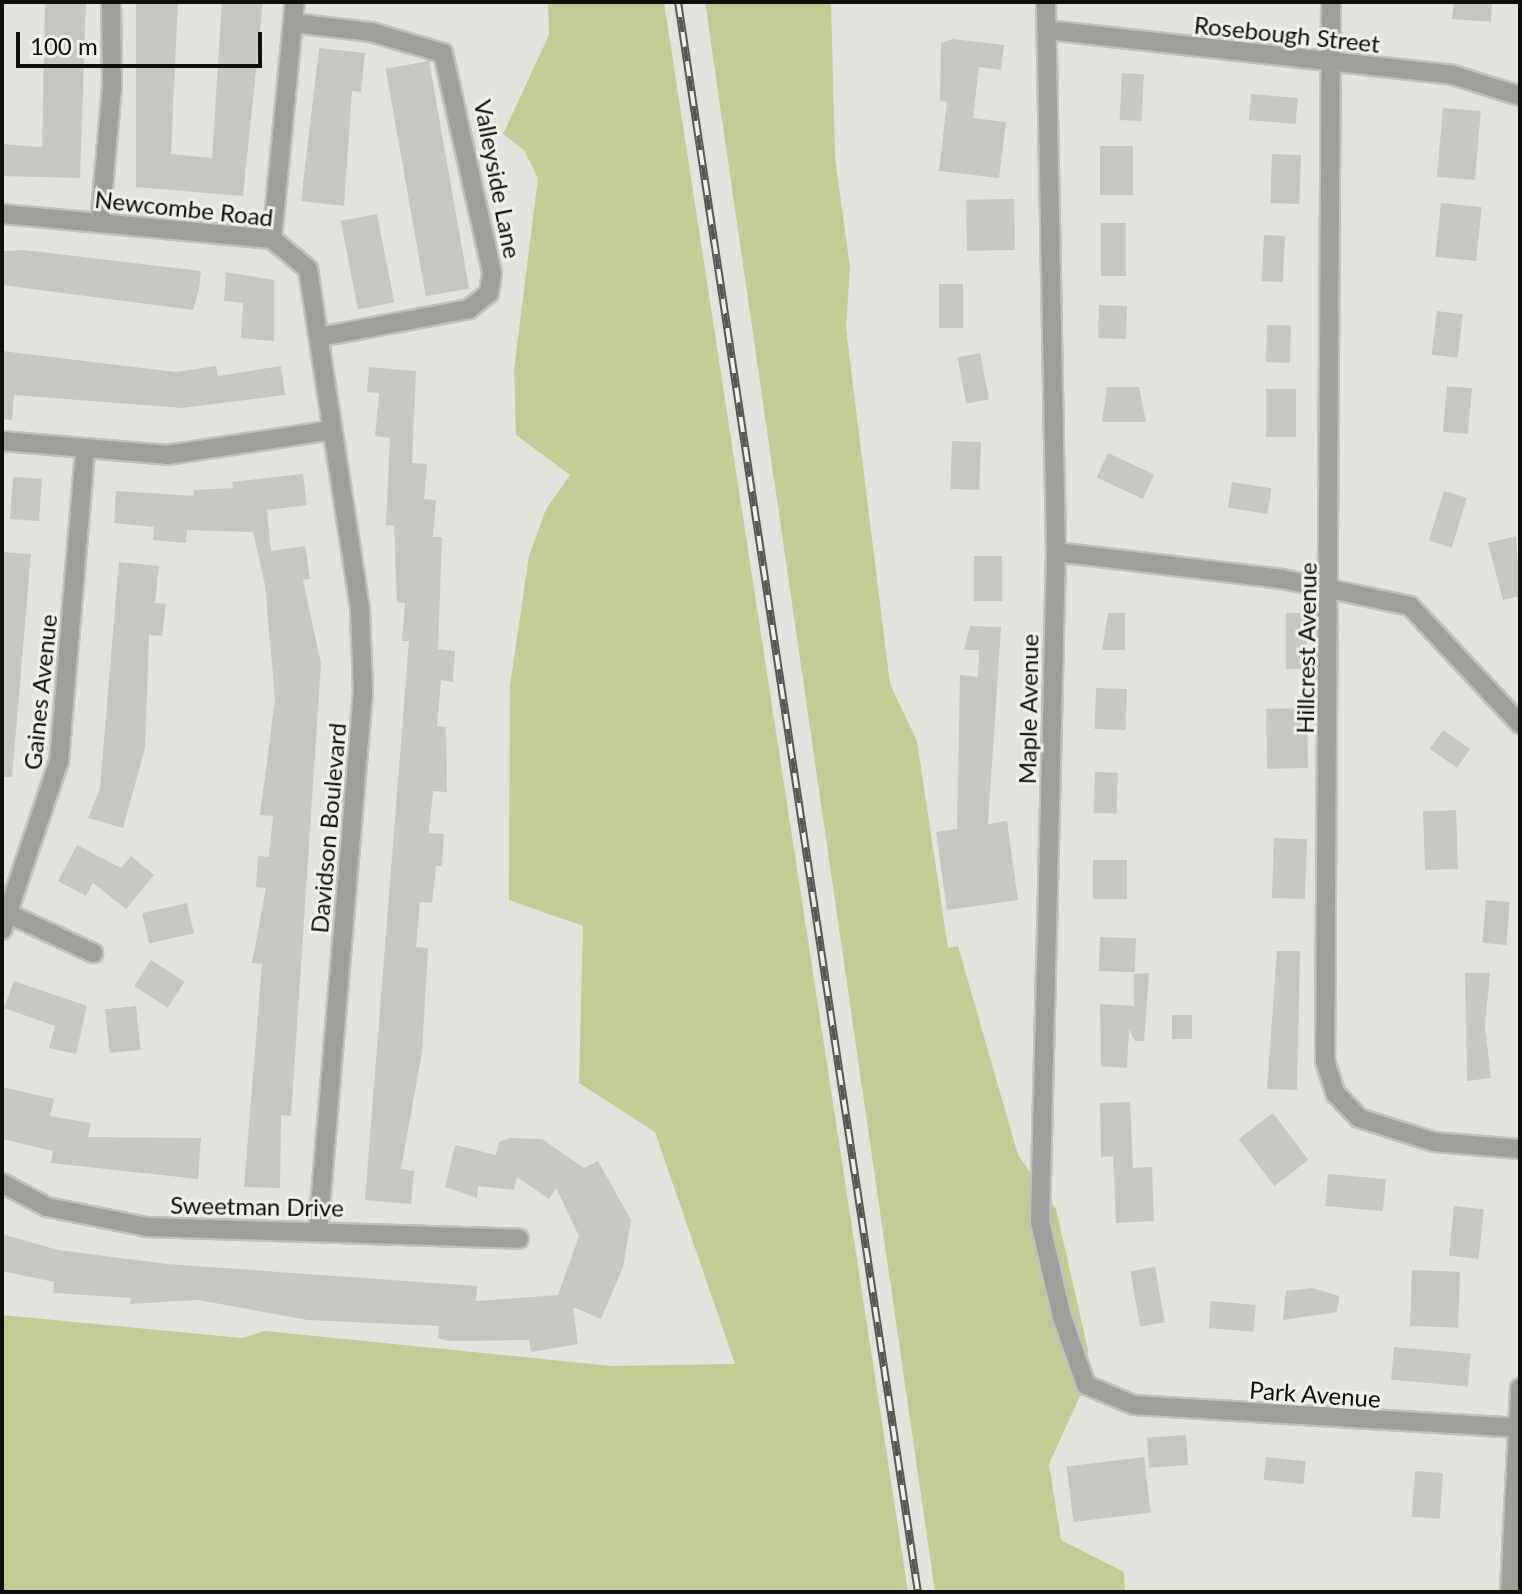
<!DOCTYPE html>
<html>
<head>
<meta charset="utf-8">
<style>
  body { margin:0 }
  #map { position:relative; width:1522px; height:1594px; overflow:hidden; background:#e2e3dc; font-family:Lato,sans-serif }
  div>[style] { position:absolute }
  .green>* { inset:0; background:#c4ca95 }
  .building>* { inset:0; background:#c5c6c0; transform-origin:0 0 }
  .roads { filter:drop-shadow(2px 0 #c0c1bb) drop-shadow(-2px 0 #c0c1bb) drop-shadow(0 2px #c0c1bb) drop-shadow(0 -2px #c0c1bb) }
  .minor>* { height:18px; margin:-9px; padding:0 9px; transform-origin:9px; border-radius:9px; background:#9e9e9b }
  .rail>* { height:8px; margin-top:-4px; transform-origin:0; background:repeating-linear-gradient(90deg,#eff0e9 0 15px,#575854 0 30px); box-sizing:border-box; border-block:2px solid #575854 }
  span { translate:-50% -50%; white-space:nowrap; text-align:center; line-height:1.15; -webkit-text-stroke:6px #eff0e9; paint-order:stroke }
  .street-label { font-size:24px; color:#0e0e0c }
  .frame { position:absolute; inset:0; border:4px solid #0e0e0c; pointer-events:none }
  .scale { position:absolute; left:16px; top:32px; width:246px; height:36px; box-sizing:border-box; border:4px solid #0e0e0c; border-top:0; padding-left:10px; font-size:24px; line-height:28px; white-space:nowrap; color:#0e0e0c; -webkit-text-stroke:6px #eff0e9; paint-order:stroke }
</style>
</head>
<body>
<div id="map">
  <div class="green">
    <div style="clip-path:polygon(548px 2px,664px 2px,908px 1592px,2px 1592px,2px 1315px,242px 1338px,265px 1331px,611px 1366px,735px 1364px,655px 1132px,579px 1083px,583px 926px,509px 900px,510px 685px,529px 556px,546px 509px,570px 475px,516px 435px,514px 369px,538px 178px,524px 150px,503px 134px,549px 35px)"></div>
    <div style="clip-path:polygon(705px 2px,831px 2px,835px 157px,850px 268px,846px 328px,890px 684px,917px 741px,948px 948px,958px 946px,1018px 1155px,1056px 1209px,1088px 1350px,1080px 1396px,1049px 1464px,1061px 1540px,1124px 1572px,1125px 1592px,935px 1592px)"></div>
  </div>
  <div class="building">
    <div style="clip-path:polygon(45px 2px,86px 2px,80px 178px,2px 176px,2px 144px,42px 147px)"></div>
    <div style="clip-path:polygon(136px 2px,178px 2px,171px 154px,212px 158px,222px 2px,263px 2px,243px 196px,136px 187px)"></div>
    <div style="clip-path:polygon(1454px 2px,1492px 2px,1491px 22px,1452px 19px)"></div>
    <div style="clip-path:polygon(953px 39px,1004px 45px,1001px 70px,979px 67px,973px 118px,1006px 122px,999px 178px,939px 171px,947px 102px,940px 101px,941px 43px)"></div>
    <div style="clip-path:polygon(319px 48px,365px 53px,361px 92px,352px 91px,344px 206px,301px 201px)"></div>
    <div style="left:429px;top:61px;width:231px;height:44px;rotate:80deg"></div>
    <div style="left:1122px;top:73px;width:22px;height:47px;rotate:3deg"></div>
    <div style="left:1251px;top:94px;width:47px;height:26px;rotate:5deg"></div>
    <div style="left:1443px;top:108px;width:38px;height:69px;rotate:5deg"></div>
    <div style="left:1100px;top:146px;width:33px;height:49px"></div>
    <div style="left:1272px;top:154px;width:29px;height:49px;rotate:2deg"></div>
    <div style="left:1014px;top:199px;width:51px;height:48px;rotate:89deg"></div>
    <div style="left:1441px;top:203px;width:41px;height:54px;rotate:6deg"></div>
    <div style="left:377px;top:214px;width:90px;height:37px;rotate:79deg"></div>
    <div style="left:1101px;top:223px;width:25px;height:53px"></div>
    <div style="left:1264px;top:235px;width:21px;height:46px;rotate:3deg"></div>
    <div style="clip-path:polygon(24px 250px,201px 271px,199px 289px,193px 310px,2px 285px,2px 251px)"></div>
    <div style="clip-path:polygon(226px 272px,274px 280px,274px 341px,241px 338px,243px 303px,224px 301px)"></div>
    <div style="left:939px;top:284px;width:24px;height:44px"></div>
    <div style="left:1099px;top:305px;width:28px;height:33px;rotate:2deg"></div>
    <div style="left:1437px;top:311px;width:26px;height:44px;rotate:7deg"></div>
    <div style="left:1267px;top:325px;width:24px;height:37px;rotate:2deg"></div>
    <div style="clip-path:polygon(2px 351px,176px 372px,216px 366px,218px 376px,281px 366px,285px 395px,182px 408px,14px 395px,12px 420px,2px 419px)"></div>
    <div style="left:980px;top:353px;width:47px;height:23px;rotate:79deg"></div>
    <div style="clip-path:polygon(369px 367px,416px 371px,412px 463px,427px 464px,424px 499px,436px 500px,433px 537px,442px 537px,438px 649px,455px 651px,453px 682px,441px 680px,437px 726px,446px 727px,447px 792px,433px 791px,429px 833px,444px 834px,442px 866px,436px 866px,432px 903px,420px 902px,416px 947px,428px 948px,422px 1052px,401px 1169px,414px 1171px,411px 1204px,365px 1200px,409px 641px,402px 641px,405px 603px,397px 602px,394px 526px,386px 525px,390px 438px,375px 436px,379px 393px,367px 392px)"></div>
    <div style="left:1447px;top:386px;width:25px;height:46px;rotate:5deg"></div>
    <div style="clip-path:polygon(1107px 387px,1139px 387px,1146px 422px,1102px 422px)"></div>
    <div style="left:1266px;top:389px;width:30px;height:48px"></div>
    <div style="left:952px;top:441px;width:29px;height:48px;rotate:2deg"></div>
    <div style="left:1108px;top:453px;width:51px;height:27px;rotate:25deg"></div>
    <div style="clip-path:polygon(303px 474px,307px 505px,267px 510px,271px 551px,305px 546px,310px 579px,303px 580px,321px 664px,291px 1116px,281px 1115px,280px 1188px,244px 1187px,262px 964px,252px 963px,266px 888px,256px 887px,258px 856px,269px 857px,273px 816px,260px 815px,275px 699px,265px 585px,253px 532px,187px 530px,186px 543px,153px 540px,154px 527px,114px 523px,116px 491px,194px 496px,194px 490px,233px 488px,232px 482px)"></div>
    <div style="left:13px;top:477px;width:29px;height:42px;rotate:4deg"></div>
    <div style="left:1232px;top:482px;width:40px;height:26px;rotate:9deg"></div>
    <div style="left:1444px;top:491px;width:24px;height:52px;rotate:17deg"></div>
    <div style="clip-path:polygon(1516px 536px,1520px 596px,1503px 600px,1488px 543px)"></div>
    <div style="clip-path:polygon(2px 552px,31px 554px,12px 777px,2px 777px)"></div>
    <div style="left:974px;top:556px;width:28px;height:45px"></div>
    <div style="clip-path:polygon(119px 562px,159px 566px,155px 603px,166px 604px,162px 636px,149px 635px,145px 748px,123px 828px,88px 818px,100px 788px)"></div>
    <div style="clip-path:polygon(1108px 613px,1125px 613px,1125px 650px,1102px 650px)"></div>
    <div style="left:1286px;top:613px;width:21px;height:56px"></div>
    <div style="clip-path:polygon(970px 626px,1001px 627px,988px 824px,1007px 821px,1018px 900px,947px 910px,936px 832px,957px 829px,960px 675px,978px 677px,979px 650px,964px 650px)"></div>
    <div style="left:1096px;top:688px;width:31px;height:41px;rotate:2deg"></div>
    <div style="left:1307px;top:708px;width:60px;height:41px;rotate:89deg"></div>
    <div style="left:1443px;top:730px;width:33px;height:23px;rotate:35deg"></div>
    <div style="left:1095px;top:772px;width:23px;height:41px;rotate:2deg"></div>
    <div style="left:1456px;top:810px;width:59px;height:33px;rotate:88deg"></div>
    <div style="left:1274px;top:838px;width:33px;height:60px;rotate:2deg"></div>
    <div style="clip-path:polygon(77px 845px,121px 868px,131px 856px,154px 875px,126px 909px,93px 883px,86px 896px,58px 881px)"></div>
    <div style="left:1093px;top:860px;width:34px;height:39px"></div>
    <div style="left:1486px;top:900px;width:24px;height:43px;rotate:5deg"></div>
    <div style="left:187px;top:903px;width:31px;height:46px;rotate:77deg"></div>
    <div style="left:1100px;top:937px;width:36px;height:34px;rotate:2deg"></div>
    <div style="clip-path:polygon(1277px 951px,1300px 951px,1297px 1090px,1267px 1089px)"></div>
    <div style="left:151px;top:960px;width:40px;height:31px;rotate:33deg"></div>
    <div style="clip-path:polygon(1149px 973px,1144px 1041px,1135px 1041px,1129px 1029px,1127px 1068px,1101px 1066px,1100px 1004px,1134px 1006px,1134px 974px)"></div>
    <div style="clip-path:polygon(1465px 973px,1490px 973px,1485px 1026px,1491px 1078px,1467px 1081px)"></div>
    <div style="clip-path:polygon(14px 981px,87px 1006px,76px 1054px,49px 1048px,55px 1026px,4px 1008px)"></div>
    <div style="left:136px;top:1006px;width:44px;height:31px;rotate:84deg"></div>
    <div style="left:1172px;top:1015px;width:20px;height:24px"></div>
    <div style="clip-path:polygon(2px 1087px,54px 1099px,50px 1116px,91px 1123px,88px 1137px,201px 1138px,198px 1179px,51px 1163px,53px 1151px,2px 1139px)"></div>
    <div style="clip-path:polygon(1130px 1102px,1133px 1168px,1152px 1167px,1154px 1221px,1116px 1223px,1113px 1156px,1101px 1157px,1100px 1103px)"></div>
    <div style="left:1273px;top:1113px;width:59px;height:43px;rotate:53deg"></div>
    <div style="clip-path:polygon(510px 1138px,542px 1139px,584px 1168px,598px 1161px,631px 1220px,623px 1267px,601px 1319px,573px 1307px,578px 1344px,531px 1352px,529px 1340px,449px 1341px,438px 1338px,439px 1326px,308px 1320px,198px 1300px,130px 1304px,131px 1298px,53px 1293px,54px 1282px,2px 1271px,2px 1234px,58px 1250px,167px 1264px,477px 1286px,476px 1301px,558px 1295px,579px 1236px,556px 1188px,549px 1199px,517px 1177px,514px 1190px,478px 1186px,477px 1198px,445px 1187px,455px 1145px,496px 1155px,499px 1142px)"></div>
    <div style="left:1328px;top:1174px;width:58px;height:32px;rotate:5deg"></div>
    <div style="left:1454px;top:1206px;width:30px;height:50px;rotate:6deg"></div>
    <div style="left:1155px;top:1267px;width:56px;height:25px;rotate:80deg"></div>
    <div style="left:1412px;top:1270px;width:48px;height:56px;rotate:2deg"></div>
    <div style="clip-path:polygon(1312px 1288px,1339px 1296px,1337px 1312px,1283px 1320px,1286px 1291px)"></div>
    <div style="left:1211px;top:1301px;width:45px;height:27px;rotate:5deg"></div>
    <div style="left:1394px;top:1347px;width:77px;height:33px;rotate:5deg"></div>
    <div style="left:1186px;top:1435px;width:30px;height:39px;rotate:86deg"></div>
    <div style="left:1144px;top:1457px;width:56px;height:78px;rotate:83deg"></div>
    <div style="left:1266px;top:1457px;width:40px;height:23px;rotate:6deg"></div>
    <div style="left:1415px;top:1471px;width:28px;height:46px;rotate:4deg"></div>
  </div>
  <div class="roads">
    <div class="minor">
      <div style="left:1046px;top:2px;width:550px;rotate:88.96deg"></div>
      <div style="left:1056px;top:552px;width:670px;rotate:91.37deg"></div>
      <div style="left:1040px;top:1222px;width:98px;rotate:77deg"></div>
      <div style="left:1062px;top:1317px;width:72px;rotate:70.6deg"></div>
      <div style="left:1086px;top:1385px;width:52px;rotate:22.6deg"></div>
      <div style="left:1134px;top:1405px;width:387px;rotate:3.4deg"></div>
      <div style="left:1331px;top:2px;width:1059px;rotate:90.32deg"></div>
      <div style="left:1325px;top:1061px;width:35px;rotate:72deg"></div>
      <div style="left:1336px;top:1094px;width:33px;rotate:46deg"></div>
      <div style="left:1359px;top:1118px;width:79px;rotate:17.7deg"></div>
      <div style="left:1434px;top:1142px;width:86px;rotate:4.7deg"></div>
      <div style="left:293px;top:23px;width:79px;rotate:6.6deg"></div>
      <div style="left:371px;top:32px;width:75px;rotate:16.3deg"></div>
      <div style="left:443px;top:53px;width:224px;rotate:77.4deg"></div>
      <div style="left:492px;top:272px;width:21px;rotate:98deg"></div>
      <div style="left:489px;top:293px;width:26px;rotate:141deg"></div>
      <div style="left:469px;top:309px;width:153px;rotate:169.4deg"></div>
      <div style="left:1047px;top:30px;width:408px;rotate:6.3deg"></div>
      <div style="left:1453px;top:75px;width:70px;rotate:17.4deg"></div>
      <div style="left:2px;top:214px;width:271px;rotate:5.3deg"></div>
      <div style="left:272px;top:239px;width:47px;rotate:39.8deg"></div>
      <div style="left:308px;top:269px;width:345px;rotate:81.3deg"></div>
      <div style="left:360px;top:610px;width:81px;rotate:87.9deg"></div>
      <div style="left:363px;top:691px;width:542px;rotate:94.76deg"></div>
      <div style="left:100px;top:223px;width:137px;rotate:-85deg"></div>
      <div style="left:112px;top:87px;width:85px;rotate:-90.7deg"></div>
      <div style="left:272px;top:239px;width:238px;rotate:-84.5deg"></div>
      <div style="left:2px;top:441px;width:166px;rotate:4.8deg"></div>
      <div style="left:167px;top:455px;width:167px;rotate:-8.6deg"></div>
      <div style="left:1056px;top:552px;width:228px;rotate:6.8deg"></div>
      <div style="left:1282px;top:579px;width:131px;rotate:11.9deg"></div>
      <div style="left:1410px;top:606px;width:161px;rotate:47deg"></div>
      <div style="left:9px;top:914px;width:93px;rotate:24.9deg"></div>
      <div style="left:2px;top:930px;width:178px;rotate:-71.4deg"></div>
      <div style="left:59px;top:761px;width:313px;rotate:-85.2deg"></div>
      <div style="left:2px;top:1183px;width:51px;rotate:28.1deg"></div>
      <div style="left:47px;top:1207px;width:102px;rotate:11.3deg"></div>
      <div style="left:147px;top:1227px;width:372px;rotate:1.8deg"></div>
      <div style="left:1510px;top:1592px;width:204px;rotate:-87.2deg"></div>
    </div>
  </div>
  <div class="rail">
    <div style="left:678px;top:2px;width:1608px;rotate:81.42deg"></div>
  </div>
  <div class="street-label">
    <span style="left:1287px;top:34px;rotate:6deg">Rosebough Street</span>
    <span style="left:498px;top:179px;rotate:79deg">Valleyside Lane</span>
    <span style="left:184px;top:208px;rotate:6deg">Newcombe Road</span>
    <span style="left:1306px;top:648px;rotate:-89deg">Hillcrest Avenue</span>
    <span style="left:40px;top:692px;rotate:-84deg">Gaines Avenue</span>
    <span style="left:1028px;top:709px;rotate:-89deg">Maple Avenue</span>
    <span style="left:328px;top:828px;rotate:-85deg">Davidson Boulevard</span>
    <span style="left:257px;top:1206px;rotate:1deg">Sweetman Drive</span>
    <span style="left:1315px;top:1394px;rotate:4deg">Park Avenue</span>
  </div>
  <div class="frame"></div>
  <div class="scale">100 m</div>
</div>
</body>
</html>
